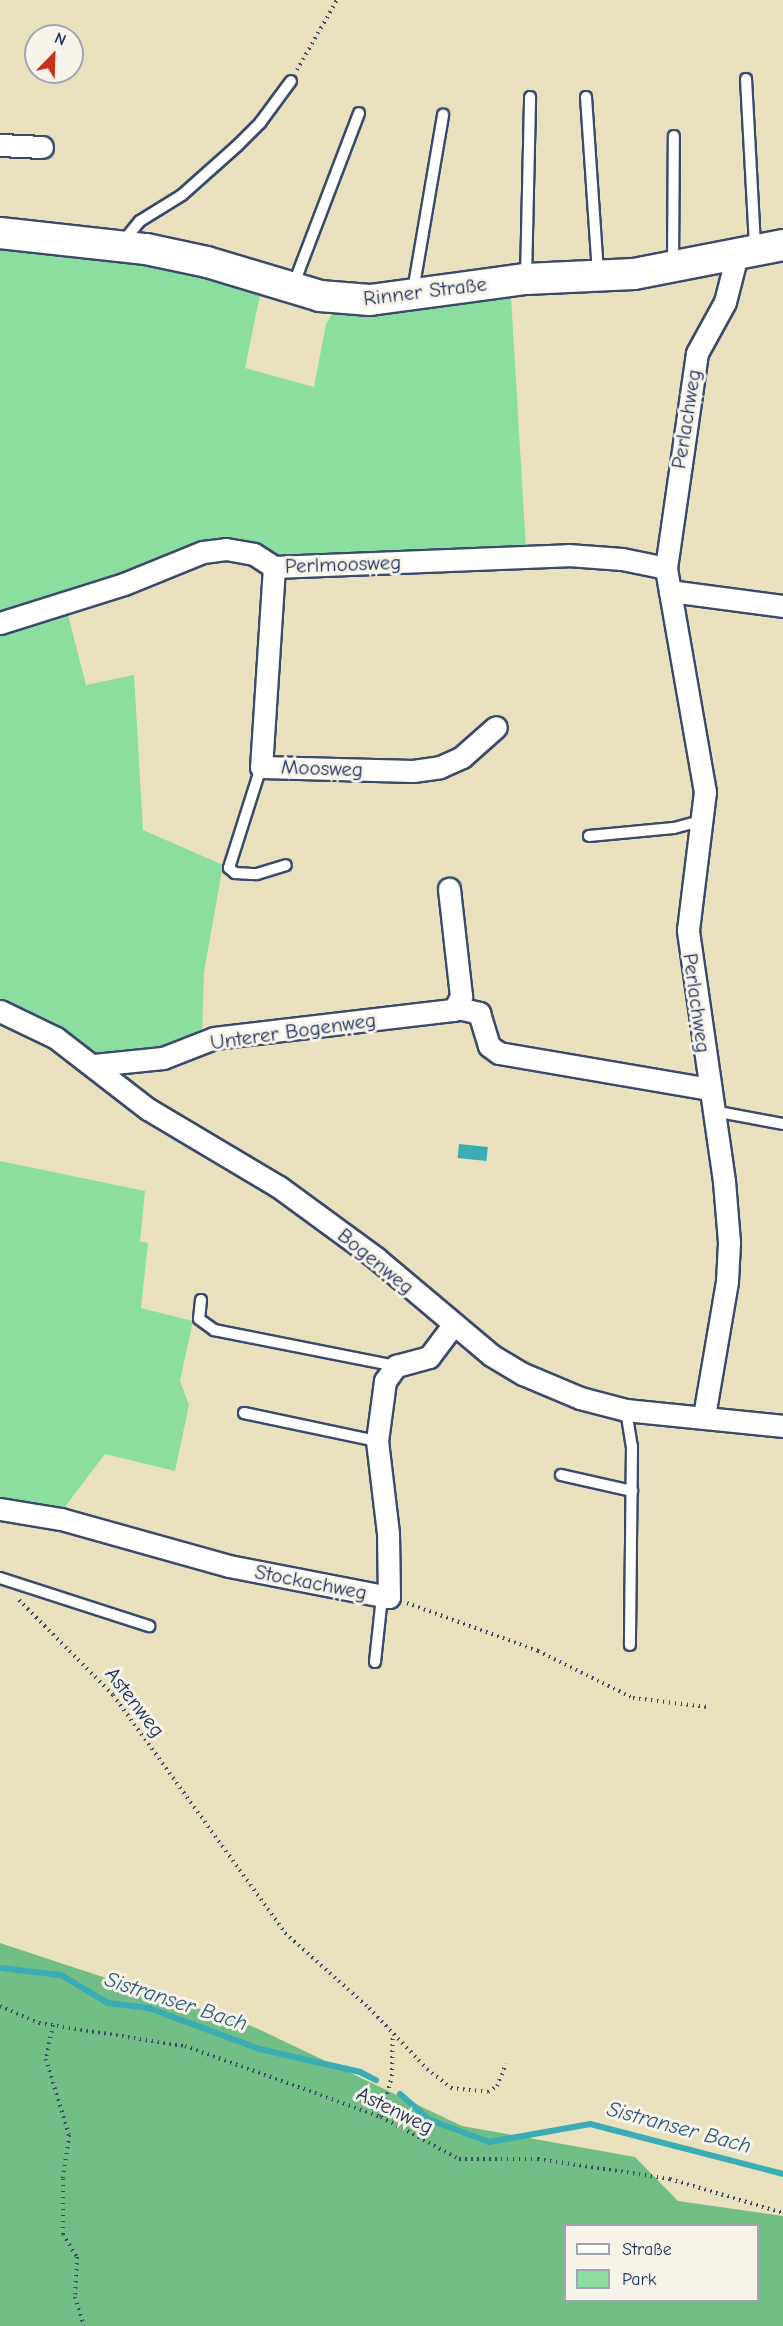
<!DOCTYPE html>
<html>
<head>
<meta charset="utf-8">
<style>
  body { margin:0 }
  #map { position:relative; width:783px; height:2326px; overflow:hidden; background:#e9e1be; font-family:"Comic Neue",sans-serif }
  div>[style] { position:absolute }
  .green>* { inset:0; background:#8bdea0 }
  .forest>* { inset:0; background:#70bd86 }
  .water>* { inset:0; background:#3aacb3; transform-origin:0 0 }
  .stream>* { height:6px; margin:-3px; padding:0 3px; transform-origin:3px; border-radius:3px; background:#3aacb3 }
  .path>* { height:4px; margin-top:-2px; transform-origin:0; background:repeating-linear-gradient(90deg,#3a4a6c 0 1.5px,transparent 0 6px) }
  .roads { filter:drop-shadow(2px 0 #3a4a6c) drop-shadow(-2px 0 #3a4a6c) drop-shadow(0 2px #3a4a6c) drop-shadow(0 -2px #3a4a6c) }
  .service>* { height:10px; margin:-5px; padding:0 5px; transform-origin:5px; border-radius:5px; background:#fff }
  .minor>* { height:21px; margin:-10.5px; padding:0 10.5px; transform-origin:10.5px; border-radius:10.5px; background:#fff }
  .secondary>* { height:30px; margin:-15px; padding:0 15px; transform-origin:15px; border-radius:15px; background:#fff }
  span { translate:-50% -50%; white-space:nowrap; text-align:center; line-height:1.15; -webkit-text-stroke:6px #f7f3e8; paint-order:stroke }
  .street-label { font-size:21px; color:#1b2f5e }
  .water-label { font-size:22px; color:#265b7c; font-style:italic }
  .legend { position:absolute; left:564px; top:2224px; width:195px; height:78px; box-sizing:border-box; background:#f7f3e8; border:2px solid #9fa5b1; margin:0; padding:8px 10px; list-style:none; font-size:18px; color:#1b2f5e }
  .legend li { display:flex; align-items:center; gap:12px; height:30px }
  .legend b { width:30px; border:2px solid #9fa5b1 }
  .north { position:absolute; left:24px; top:24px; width:60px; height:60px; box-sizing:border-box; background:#f7f3e8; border:2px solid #9fa5b1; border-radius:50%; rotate:23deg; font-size:16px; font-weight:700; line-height:24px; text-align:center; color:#1b2f5e }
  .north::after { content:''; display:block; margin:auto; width:21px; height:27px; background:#c8321e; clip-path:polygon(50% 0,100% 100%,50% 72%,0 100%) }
</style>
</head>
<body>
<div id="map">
  <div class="green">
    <div style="clip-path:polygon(0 248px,155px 264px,260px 295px,245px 368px,314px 387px,326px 324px,333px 312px,377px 314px,511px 297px,526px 549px,284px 560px,249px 544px,63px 595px,86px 685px,134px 675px,143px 830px,223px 865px,204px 972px,202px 1035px,164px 1052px,94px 1055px,35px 1016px,0 1001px)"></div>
    <div style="clip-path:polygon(0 1161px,145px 1191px,140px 1241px,148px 1243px,141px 1308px,193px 1321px,180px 1381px,189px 1405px,175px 1471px,105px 1454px,61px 1512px,0 1503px)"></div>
  </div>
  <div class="forest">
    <div style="clip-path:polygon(evenodd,0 1943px,254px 2027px,462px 2126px,635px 2157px,678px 2201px,783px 2216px,783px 2326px,0 2326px,0 1943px,566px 2226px,758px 2226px,758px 2300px,566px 2300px,566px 2226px)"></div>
  </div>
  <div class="water">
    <div style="left:459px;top:1144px;width:29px;height:14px;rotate:6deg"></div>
  </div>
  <div class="stream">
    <div style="left:0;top:1968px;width:61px;rotate:6.5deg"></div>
    <div style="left:61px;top:1975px;width:55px;rotate:30.8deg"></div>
    <div style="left:108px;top:2003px;width:41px;rotate:7deg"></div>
    <div style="left:149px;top:2008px;width:117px;rotate:20.4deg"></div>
    <div style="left:259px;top:2049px;width:104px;rotate:12.8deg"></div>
    <div style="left:360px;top:2072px;width:18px;rotate:27deg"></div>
    <div style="left:400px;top:2094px;width:40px;rotate:41deg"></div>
    <div style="left:430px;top:2120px;width:63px;rotate:20.4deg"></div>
    <div style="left:489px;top:2142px;width:103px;rotate:-10.1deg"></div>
    <div style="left:590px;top:2124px;width:199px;rotate:14.5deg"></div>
  </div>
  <div class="path">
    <div style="left:297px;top:70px;width:81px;rotate:-60.3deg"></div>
    <div style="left:19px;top:1600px;width:134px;rotate:45.3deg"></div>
    <div style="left:113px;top:1695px;width:294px;rotate:54.1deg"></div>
    <div style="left:285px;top:1933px;width:113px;rotate:41.8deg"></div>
    <div style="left:369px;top:2008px;width:84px;rotate:46.4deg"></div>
    <div style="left:427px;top:2069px;width:31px;rotate:38deg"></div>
    <div style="left:451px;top:2088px;width:37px;rotate:6deg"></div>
    <div style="left:488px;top:2092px;width:11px;rotate:-34deg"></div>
    <div style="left:497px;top:2086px;width:24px;rotate:-68deg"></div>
    <div style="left:407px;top:1603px;width:140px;rotate:20.1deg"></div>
    <div style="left:538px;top:1651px;width:106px;rotate:26.3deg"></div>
    <div style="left:633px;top:1698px;width:75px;rotate:6.9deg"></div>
    <div style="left:0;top:2006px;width:43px;rotate:23.6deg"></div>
    <div style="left:39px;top:2023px;width:148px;rotate:9deg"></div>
    <div style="left:185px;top:2046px;width:208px;rotate:19.9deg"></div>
    <div style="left:381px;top:2117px;width:89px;rotate:28.3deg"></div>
    <div style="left:459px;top:2159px;width:79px"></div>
    <div style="left:538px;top:2159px;width:134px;rotate:8.6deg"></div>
    <div style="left:670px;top:2179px;width:118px;rotate:16.7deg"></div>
    <div style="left:53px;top:2025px;width:35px;rotate:102deg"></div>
    <div style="left:46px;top:2059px;width:79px;rotate:73.2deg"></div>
    <div style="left:69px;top:2135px;width:44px;rotate:97.8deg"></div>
    <div style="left:63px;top:2179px;width:55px;rotate:90deg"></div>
    <div style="left:63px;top:2234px;width:27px;rotate:59deg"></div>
    <div style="left:77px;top:2257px;width:40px;rotate:92.9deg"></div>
    <div style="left:75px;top:2297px;width:30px;rotate:73deg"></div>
    <div style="left:381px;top:2117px;width:42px;rotate:-75deg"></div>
    <div style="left:392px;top:2076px;width:39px;rotate:-89deg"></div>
  </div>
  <div class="roads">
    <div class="service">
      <div style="left:746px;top:79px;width:168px;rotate:86.9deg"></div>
      <div style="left:586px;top:97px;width:176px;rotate:86.1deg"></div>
      <div style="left:122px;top:243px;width:28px;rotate:-51deg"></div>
      <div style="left:140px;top:221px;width:49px;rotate:-31.8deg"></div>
      <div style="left:182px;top:195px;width:74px;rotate:-41.7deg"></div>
      <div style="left:237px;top:146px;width:33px;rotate:-45deg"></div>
      <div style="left:260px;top:123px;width:52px;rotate:-53.6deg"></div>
      <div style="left:673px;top:264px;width:128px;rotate:-89.6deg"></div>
      <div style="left:526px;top:278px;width:181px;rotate:-88.7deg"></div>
      <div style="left:293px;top:286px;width:185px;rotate:-69.1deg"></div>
      <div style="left:413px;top:291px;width:179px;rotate:-80.3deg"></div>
      <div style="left:261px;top:767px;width:106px;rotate:107.6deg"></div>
      <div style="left:229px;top:868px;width:8px;rotate:40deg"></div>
      <div style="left:235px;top:873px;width:22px;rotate:3deg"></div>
      <div style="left:257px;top:874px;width:30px;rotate:-17deg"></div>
      <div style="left:589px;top:836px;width:85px;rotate:-5.4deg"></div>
      <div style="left:674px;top:828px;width:31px;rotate:-15deg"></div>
      <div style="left:714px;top:1111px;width:70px;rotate:10.7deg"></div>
      <div style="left:201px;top:1300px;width:19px;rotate:96deg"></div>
      <div style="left:199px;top:1319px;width:19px;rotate:36deg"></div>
      <div style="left:214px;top:1330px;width:186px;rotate:11.2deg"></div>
      <div style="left:626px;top:1410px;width:36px;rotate:81deg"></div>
      <div style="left:632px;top:1446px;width:199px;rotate:90.6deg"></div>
      <div style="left:244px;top:1413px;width:136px;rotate:11.9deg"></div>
      <div style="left:561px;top:1475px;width:73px;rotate:12.7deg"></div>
      <div style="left:0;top:1578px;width:157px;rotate:17.9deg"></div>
      <div style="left:375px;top:1662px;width:66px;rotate:-83.9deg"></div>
    </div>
    <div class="minor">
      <div style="left:0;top:145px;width:42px;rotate:2.7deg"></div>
      <div style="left:274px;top:567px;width:200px;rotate:93.7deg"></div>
      <div style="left:261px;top:767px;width:152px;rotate:1.5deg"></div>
      <div style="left:413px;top:771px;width:27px;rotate:-8deg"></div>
      <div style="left:440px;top:767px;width:24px;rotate:-24deg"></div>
      <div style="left:462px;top:757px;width:45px;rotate:-41.4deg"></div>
      <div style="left:670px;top:591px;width:114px;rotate:7.6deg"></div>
      <div style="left:0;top:623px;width:130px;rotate:-17.5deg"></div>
      <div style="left:124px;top:584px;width:85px;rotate:-22.1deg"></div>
      <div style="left:203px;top:552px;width:23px;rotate:-7deg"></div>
      <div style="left:226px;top:549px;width:28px;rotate:10deg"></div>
      <div style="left:254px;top:554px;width:24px;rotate:33deg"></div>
      <div style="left:274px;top:567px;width:294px;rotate:-2.3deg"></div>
      <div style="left:568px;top:555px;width:54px;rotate:4.2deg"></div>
      <div style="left:622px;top:559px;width:45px;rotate:11.6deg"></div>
      <div style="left:458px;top:1008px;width:22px;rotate:13deg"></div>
      <div style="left:479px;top:1013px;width:34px;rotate:73deg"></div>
      <div style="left:489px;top:1046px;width:12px;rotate:35deg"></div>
      <div style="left:499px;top:1053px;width:214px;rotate:9.7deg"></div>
      <div style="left:0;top:1011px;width:62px;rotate:25.7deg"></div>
      <div style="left:56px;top:1038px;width:116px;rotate:37.7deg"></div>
      <div style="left:148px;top:1109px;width:152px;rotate:30.8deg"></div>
      <div style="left:279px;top:1187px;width:120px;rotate:36.2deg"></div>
      <div style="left:376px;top:1258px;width:150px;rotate:40.1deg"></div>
      <div style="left:491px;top:1355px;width:37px;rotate:31deg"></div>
      <div style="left:523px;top:1374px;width:62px;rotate:22.8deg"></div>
      <div style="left:580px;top:1398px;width:48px;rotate:14.6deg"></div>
      <div style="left:626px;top:1410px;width:158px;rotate:5.8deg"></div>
      <div style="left:94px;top:1065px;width:69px;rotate:-5.8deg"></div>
      <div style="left:163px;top:1058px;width:55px;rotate:-21.4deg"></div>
      <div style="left:214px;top:1038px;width:242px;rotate:-6.7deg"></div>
      <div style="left:454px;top:1010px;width:16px;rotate:-63deg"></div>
      <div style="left:461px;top:996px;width:108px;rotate:-96.4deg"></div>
      <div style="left:704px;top:1416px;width:137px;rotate:-80.3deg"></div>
      <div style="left:727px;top:1281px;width:39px;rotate:-87deg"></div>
      <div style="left:729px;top:1242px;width:61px;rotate:-94.7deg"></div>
      <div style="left:724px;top:1181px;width:254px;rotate:-98.2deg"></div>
      <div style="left:688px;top:930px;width:139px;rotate:-83deg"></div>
      <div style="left:705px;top:792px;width:227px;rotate:-99.9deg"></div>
      <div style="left:666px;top:568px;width:217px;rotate:-81.8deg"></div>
      <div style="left:697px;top:353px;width:58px;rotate:-61.2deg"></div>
      <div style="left:725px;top:302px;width:49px;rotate:-75.7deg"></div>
      <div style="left:0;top:1509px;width:62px;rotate:9.3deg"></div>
      <div style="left:61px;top:1519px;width:174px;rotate:15.6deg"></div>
      <div style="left:229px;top:1566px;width:163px;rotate:11deg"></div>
      <div style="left:389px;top:1597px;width:64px;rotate:-90.9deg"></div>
      <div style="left:388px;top:1533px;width:93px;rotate:-96.8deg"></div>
      <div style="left:377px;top:1441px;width:61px;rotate:-82.4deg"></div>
      <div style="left:385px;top:1381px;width:19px;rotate:-54deg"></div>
      <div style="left:396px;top:1366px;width:34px;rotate:-15deg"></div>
      <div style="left:429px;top:1357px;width:40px;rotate:-53deg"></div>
    </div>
    <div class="secondary">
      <div style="left:0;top:233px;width:147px;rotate:6.3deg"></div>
      <div style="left:146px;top:249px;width:62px;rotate:12deg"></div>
      <div style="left:207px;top:262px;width:118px;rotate:16.7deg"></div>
      <div style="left:320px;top:296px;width:50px;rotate:4.6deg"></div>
      <div style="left:370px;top:300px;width:157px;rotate:-7.7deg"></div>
      <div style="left:526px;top:279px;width:108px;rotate:-2.7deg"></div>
      <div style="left:634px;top:274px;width:152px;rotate:-11deg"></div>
    </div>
  </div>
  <div class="street-label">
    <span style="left:425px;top:291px;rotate:-7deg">Rinner Straße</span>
    <span style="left:686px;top:419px;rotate:-81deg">Perlachweg</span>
    <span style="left:343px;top:564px;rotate:-2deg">Perlmoosweg</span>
    <span style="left:322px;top:768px;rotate:2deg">Moosweg</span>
    <span style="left:697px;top:1003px;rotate:82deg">Perlachweg</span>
    <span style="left:293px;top:1031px;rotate:-8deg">Unterer Bogenweg</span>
    <span style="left:376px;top:1261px;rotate:39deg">Bogenweg</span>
    <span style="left:311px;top:1582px;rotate:11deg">Stockachweg</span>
    <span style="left:135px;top:1702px;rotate:52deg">Astenweg</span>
    <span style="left:395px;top:2110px;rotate:26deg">Astenweg</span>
  </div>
  <div class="water-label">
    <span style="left:176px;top:2002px;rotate:18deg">Sistranser Bach</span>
    <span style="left:679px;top:2128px;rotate:15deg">Sistranser Bach</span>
  </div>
  <ul class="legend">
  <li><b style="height:8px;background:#fff"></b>Straße</li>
  <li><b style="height:16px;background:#8bdea0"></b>Park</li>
  </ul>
  <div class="north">N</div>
</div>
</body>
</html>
